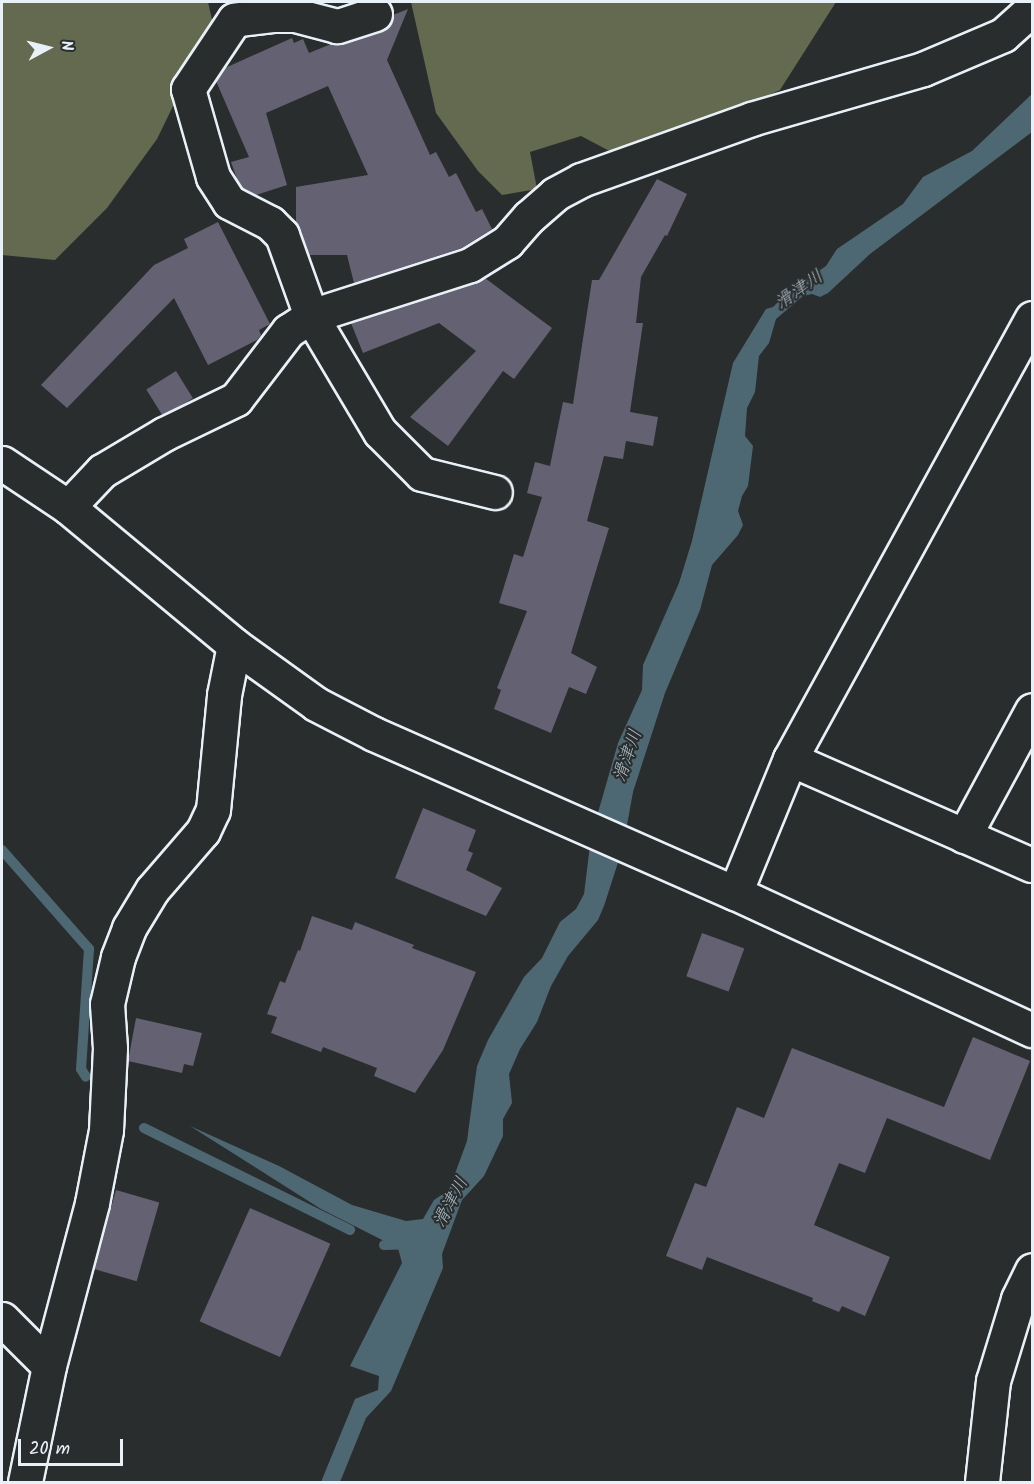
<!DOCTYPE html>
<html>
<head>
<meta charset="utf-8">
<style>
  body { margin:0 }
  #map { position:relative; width:1034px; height:1484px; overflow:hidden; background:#2a2d2e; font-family:Kalam,"Klee One",sans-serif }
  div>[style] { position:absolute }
  .green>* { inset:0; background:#646a50 }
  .water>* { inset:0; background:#4e6873 }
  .stream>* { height:10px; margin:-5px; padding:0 5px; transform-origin:5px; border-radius:5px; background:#4e6873 }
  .building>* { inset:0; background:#646173; transform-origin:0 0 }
  .roads { filter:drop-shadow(2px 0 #e8f1f8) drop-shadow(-2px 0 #e8f1f8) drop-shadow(0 2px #e8f1f8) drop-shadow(0 -2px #e8f1f8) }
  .minor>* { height:33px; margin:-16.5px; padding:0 16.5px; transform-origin:16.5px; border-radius:16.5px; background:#2a2d2e }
  .tertiary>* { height:33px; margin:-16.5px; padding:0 16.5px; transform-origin:16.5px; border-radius:16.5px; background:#2a2d2e }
  .secondary>* { height:33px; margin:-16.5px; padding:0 16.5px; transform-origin:16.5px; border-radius:16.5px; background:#2a2d2e }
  span { translate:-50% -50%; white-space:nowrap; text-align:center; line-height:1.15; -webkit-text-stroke:4.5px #2a2d2e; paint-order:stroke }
  .water-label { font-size:18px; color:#aabac3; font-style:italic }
  .frame { position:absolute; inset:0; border:3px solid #e8f1f8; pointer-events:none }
  .north { position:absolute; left:18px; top:18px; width:60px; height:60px; -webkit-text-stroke:4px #2a2d2e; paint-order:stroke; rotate:83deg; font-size:16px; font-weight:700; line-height:24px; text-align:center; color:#e8f1f8 }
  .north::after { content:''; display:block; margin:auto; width:21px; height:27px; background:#e8f1f8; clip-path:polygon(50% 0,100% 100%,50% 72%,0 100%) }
  .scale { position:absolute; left:18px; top:1439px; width:105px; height:27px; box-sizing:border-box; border:3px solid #e8f1f8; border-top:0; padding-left:8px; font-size:18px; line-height:21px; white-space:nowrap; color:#e8f1f8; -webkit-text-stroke:4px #2a2d2e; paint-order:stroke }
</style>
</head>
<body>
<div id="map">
  <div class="green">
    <div style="clip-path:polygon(2px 2px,208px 2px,213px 24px,157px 139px,107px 208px,55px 260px,2px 255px)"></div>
    <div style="clip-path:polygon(411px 2px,836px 2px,780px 90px,683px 134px,617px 155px,581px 136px,530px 152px,537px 189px,502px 195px,478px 171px,436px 113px)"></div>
  </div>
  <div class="water">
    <div style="clip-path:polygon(1032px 94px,1032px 132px,870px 254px,828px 293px,820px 297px,812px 294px,803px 296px,776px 319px,769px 343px,759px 356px,755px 392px,747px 408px,745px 436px,753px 446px,748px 486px,742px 496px,738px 511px,743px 525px,738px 535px,712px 565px,700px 610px,665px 693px,633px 792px,623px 847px,604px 906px,598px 920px,568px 956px,551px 986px,537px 1022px,520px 1049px,509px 1074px,512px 1103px,503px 1119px,503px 1136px,484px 1176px,462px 1200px,442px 1254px,443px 1268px,391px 1391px,366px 1418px,340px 1482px,321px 1482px,355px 1399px,378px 1390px,379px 1376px,350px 1366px,402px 1263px,398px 1248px,321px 1209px,190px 1126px,279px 1166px,352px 1205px,406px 1221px,423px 1219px,434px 1200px,449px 1190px,467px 1141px,477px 1066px,488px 1040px,524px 977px,542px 958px,560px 922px,576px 909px,584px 894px,591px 837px,618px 743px,642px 690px,643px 665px,679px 583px,692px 541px,733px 363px,766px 309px,773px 307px,787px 293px,826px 266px,837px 249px,903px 204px,923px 177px,972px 151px)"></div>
  </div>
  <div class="stream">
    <div style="left:2px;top:850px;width:132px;rotate:48.7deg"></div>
    <div style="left:89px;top:949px;width:120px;rotate:93.8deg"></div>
    <div style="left:81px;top:1069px;width:9px;rotate:58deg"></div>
    <div style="left:144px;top:1128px;width:230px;rotate:26.3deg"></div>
    <div style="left:384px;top:1245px;width:24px;rotate:-2deg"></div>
  </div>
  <div class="building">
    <div style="clip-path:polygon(408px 9px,387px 60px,430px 155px,436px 152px,449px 177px,456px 173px,476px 212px,482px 209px,492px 229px,462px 248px,354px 283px,347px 255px,309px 255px,296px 222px,296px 187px,368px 175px,328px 86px,266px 113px,287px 185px,256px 195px,242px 188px,237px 179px,231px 162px,249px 157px,216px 81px,225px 68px,292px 38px,294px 43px,303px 39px,309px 53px,331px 44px,343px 44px,381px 32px,389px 26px,393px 15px)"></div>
    <div style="clip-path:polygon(657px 179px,687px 194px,667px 236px,665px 235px,641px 277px,636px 323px,643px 323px,630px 412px,658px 417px,653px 446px,626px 441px,623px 459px,604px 456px,587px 521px,609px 528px,571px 653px,597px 667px,586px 694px,569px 687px,551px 733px,494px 709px,501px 690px,497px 688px,527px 611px,499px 603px,514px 554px,523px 557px,542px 497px,527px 493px,535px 462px,550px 466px,563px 402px,573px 404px,592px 280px,599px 280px)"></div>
    <div style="clip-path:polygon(218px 222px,270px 324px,259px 330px,261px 335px,257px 340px,208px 365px,174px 298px,67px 408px,41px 385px,154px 265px,188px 248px,184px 239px)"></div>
    <div style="clip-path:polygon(485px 278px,552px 328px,514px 379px,503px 371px,448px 446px,410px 417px,476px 351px,439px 323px,363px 353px,351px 323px)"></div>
    <div style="left:176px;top:371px;width:32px;height:35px;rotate:58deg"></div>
    <div style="clip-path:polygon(423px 808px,476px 830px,468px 851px,473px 853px,466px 870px,502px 888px,486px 916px,395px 878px)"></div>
    <div style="clip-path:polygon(312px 916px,352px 930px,355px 922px,414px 945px,412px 948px,476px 972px,443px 1050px,415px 1093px,374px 1076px,377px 1068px,323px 1047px,321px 1052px,271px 1033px,277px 1017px,267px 1014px,280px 981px,285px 983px,298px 950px,300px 951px)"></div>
    <div style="left:702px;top:933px;width:45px;height:46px;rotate:20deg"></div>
    <div style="clip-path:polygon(136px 1018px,202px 1033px,193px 1066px,184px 1064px,182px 1073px,128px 1061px)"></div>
    <div style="clip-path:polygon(973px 1037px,1030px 1061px,990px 1160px,887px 1118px,865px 1173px,839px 1163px,814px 1225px,890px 1257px,865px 1316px,842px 1306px,839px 1312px,812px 1301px,813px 1298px,707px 1257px,702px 1270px,666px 1256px,695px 1183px,706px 1187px,737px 1107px,764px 1118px,792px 1048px,944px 1107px)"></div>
    <div style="left:116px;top:1190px;width:45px;height:82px;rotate:16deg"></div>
    <div style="left:250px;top:1208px;width:88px;height:124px;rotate:24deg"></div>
  </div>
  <div class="roads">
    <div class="minor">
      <div style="left:375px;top:14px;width:40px;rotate:162deg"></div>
      <div style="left:337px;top:26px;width:43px;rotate:-165.3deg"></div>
      <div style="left:295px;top:15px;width:23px;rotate:180deg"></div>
      <div style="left:272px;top:15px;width:38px;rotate:173deg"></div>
      <div style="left:234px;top:20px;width:83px;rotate:123.7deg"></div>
      <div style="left:188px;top:89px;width:91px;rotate:74.1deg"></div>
      <div style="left:213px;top:177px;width:30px;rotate:57deg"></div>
      <div style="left:229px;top:202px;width:46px;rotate:27.1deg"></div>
      <div style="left:270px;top:223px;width:17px;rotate:45deg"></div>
      <div style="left:282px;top:235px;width:86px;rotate:70.3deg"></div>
      <div style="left:311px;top:316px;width:135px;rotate:59.3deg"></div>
      <div style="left:380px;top:432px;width:59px;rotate:45deg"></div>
      <div style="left:422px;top:474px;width:75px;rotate:13.9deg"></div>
      <div style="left:68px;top:507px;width:50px;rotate:-46.6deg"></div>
      <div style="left:102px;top:471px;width:72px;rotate:-30.8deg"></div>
      <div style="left:164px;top:434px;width:80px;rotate:-25.9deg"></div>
      <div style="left:236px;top:399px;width:86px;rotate:-52.6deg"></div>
      <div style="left:288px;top:331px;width:27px;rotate:-33deg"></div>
      <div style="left:311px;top:316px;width:167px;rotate:-17.8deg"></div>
      <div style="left:470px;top:265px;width:44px;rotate:-31.9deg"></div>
      <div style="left:507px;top:242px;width:33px;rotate:-49deg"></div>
      <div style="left:529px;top:217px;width:35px;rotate:-41deg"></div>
      <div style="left:555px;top:194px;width:30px;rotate:-28deg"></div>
      <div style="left:581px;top:180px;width:181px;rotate:-19.7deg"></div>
      <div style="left:751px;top:119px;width:179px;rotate:-16.2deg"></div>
      <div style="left:923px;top:69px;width:87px;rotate:-23deg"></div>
      <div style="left:1003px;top:35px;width:39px;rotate:-42deg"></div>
      <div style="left:790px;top:759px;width:503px;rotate:-61.24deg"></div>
      <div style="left:964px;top:836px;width:143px;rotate:-61.6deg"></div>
      <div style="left:735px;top:893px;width:145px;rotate:-67.7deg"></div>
      <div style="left:790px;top:759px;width:264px;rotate:23.7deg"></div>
      <div style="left:2px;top:1319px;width:66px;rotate:45deg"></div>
      <div style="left:25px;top:1482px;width:118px;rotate:-78.3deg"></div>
      <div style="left:49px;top:1366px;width:169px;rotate:-75.2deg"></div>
      <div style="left:92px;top:1203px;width:74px;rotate:-79.1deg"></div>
      <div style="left:106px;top:1130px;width:82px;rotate:-87.2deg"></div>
      <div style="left:110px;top:1048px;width:44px;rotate:-93.9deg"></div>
      <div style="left:107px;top:1004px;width:48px;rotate:-76.8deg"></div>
      <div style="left:118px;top:957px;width:31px;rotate:-69deg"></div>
      <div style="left:129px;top:928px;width:44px;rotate:-58.8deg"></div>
      <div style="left:152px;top:890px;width:78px;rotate:-49.2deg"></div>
      <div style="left:203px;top:831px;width:23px;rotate:-65deg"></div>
      <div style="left:213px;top:810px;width:116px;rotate:-84.5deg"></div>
      <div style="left:224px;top:695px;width:51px;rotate:-78.7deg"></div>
    </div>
    <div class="tertiary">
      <div style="left:2px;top:463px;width:79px;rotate:33.7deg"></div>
      <div style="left:68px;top:507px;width:216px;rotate:39.7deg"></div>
      <div style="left:234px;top:645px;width:101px;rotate:35.7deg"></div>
      <div style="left:316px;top:704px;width:65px;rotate:27.3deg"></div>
      <div style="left:374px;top:734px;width:394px;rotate:23.8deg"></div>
      <div style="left:735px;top:893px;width:327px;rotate:24.8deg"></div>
    </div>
    <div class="secondary">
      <div style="left:982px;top:1482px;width:102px;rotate:-83.8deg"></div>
      <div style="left:993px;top:1381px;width:86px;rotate:-73deg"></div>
      <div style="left:1018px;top:1299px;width:32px;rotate:-64deg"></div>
    </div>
  </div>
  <div class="water-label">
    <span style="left:800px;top:291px;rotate:-35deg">滑津川</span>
    <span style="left:629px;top:756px;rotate:-71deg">滑津川</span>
    <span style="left:452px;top:1203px;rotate:-62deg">滑津川</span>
  </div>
  <div class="frame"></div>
  <div class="north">N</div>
  <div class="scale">20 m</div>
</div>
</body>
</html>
